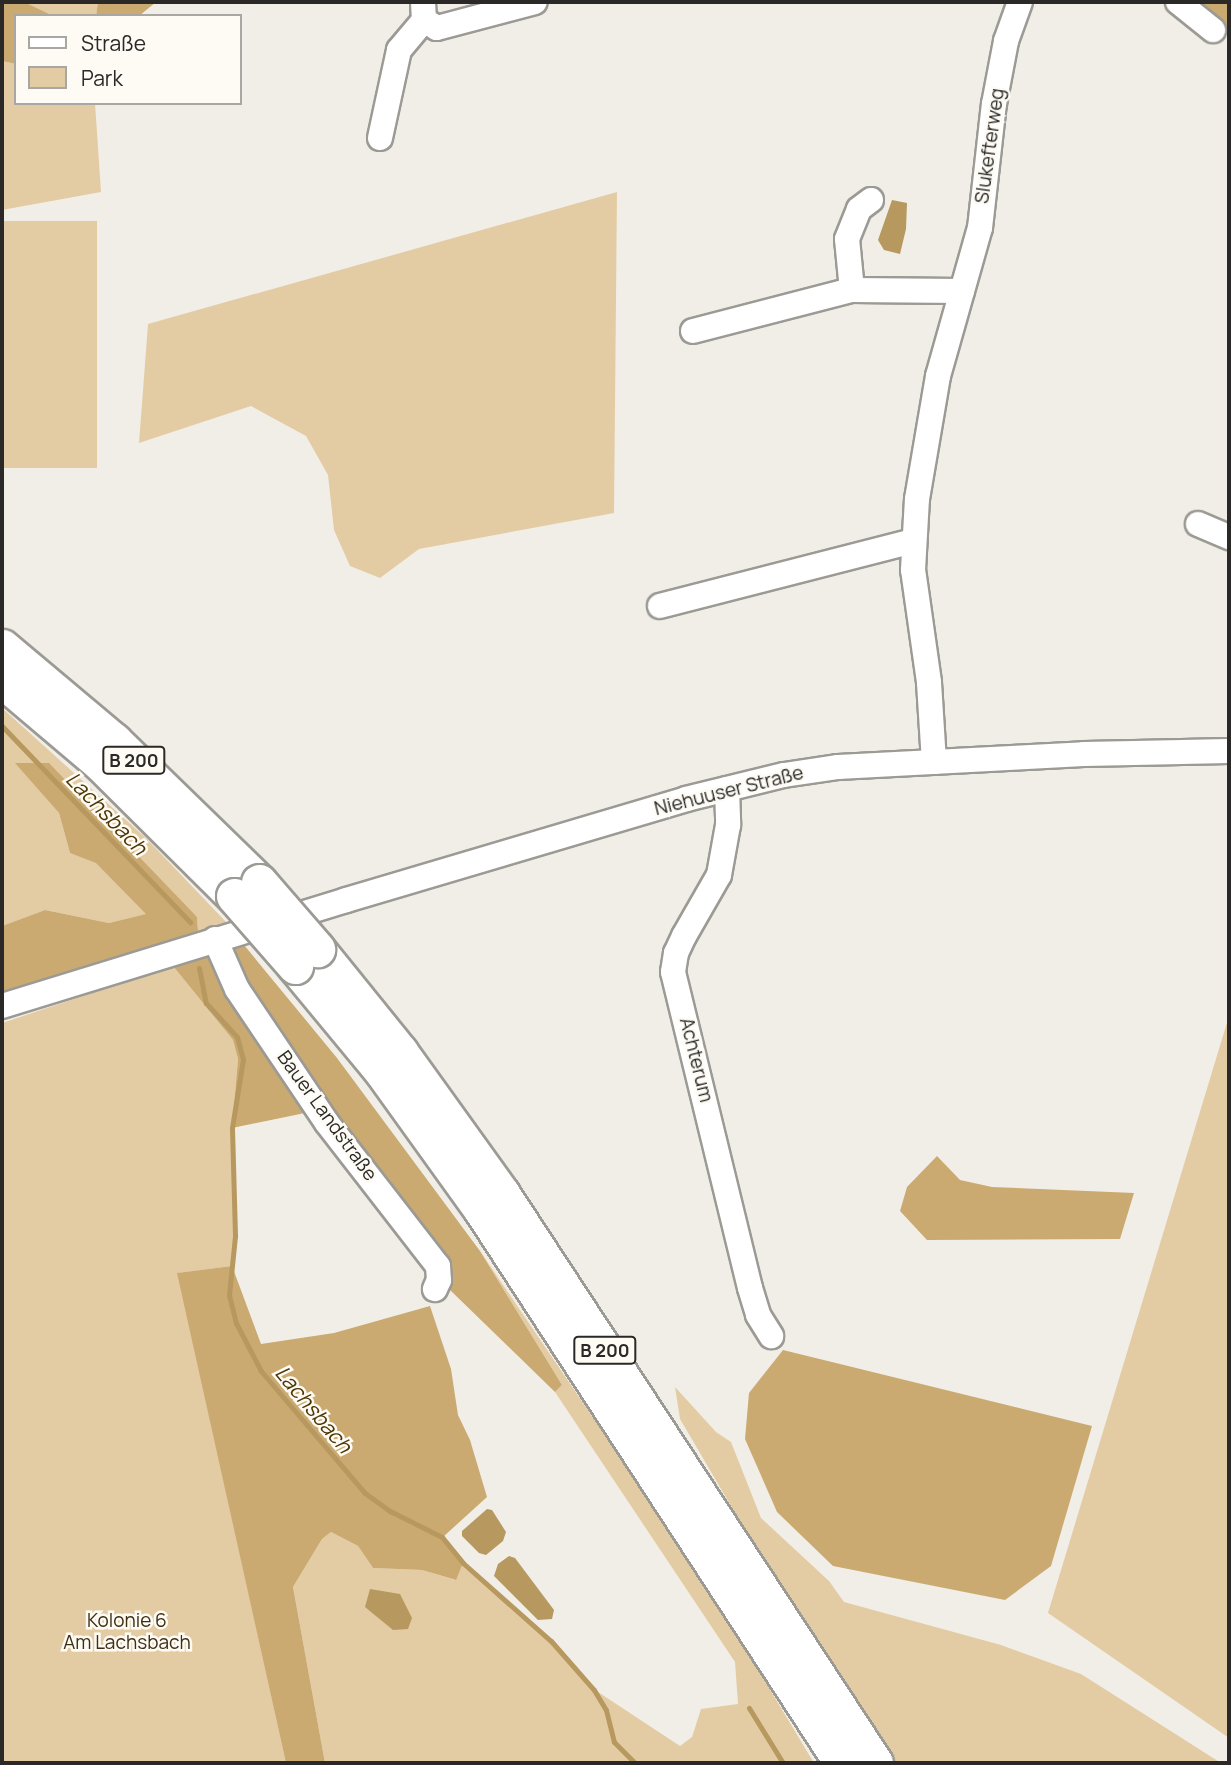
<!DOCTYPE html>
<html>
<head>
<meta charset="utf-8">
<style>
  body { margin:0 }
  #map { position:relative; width:1231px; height:1765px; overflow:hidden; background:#f1eee8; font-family:Manrope,sans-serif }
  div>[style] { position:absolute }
  .green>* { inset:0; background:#e3cca3; transform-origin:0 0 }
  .forest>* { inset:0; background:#caaa70 }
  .water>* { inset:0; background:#b7985e }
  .stream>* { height:5px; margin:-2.5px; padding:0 2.5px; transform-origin:2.5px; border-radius:2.5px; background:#b7985e }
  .roads { filter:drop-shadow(2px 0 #9c9a94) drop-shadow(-2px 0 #9c9a94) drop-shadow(0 2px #9c9a94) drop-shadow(0 -2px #9c9a94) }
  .minor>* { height:24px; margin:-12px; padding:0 12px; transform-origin:12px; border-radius:12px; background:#fff }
  .highway>* { height:35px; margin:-17.5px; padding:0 17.5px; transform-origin:17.5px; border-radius:17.5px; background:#fff }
  .bridges { filter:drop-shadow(2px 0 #9c9a94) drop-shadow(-2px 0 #9c9a94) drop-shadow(0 2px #9c9a94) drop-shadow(0 -2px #9c9a94) }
  .highway-bridge>* { height:35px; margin:-17.5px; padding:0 17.5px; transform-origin:17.5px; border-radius:17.5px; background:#fff }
  span { translate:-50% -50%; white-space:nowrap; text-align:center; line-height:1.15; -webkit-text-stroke:5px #fefbf5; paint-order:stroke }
  .shield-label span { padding:2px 5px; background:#fefbf5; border:2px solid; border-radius:5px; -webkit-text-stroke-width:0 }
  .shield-label { font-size:18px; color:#2a2927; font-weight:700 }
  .street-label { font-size:19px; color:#2a2927 }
  .park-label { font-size:19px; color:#3d2f14 }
  .water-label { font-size:21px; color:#4c3604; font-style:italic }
  .frame { position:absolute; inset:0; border:4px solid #2a2927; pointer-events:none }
  .legend { position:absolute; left:14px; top:14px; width:228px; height:91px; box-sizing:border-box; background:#fefbf5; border:2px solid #a9a7a3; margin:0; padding:9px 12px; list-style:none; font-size:21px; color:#2a2927 }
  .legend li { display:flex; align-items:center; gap:14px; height:35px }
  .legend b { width:35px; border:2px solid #a9a7a3 }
</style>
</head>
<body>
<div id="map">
  <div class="green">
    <div style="clip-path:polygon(24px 2px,98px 2px,96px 16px,48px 16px)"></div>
    <div style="clip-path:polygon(2px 61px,16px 64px,16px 103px,95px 103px,101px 192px,2px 210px)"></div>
    <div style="clip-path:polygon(617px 192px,614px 513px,419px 549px,380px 578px,350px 566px,334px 530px,328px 475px,306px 436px,251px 406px,139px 443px,148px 324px)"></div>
    <div style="left:97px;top:221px;width:247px;height:95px;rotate:90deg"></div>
    <div style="clip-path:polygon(2px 708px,146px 838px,227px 923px,198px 931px,197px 917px,16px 763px,59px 813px,70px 853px,96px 862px,147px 914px,109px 923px,45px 910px,2px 926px)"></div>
    <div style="clip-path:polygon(173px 966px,233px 1040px,238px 1059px,232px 1128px,235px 1236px,232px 1266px,178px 1273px,286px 1763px,2px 1763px,2px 1023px)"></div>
    <div style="clip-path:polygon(1229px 1016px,1229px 1738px,1048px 1613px)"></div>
    <div style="clip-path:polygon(480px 1251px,714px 1596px,814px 1763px,325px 1763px,293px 1587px,322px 1539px,331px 1532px,358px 1546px,373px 1568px,422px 1570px,455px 1580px,463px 1563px,551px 1641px,595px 1690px,680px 1746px,692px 1737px,701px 1709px,738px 1704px,735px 1662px,555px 1392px,562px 1385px)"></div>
    <div style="clip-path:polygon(675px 1387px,716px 1432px,731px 1442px,761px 1518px,829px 1581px,844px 1602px,1001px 1645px,1081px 1674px,1221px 1763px,889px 1763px,789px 1605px,680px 1419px)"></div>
  </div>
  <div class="forest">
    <div style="clip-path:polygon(2px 2px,24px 2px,49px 14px,16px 16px,16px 64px,2px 61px)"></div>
    <div style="clip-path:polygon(98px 2px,156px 2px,139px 16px,96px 16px)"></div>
    <div style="clip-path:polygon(1189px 2px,1229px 2px,1229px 33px,1227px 31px)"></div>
    <div style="clip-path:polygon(15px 763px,49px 763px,197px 917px,198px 931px,2px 998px,2px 926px,45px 910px,109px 923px,146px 914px,96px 863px,70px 853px,59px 813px)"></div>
    <div style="clip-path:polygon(244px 945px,337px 1058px,480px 1251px,562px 1385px,555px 1392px,450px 1290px,452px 1274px,438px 1245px,329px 1108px,232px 1128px,238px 1059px,233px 1040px,173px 966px)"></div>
    <div style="clip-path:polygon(937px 1156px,960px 1180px,992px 1187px,1134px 1193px,1120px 1239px,927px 1240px,900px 1211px,907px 1187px)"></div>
    <div style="clip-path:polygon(232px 1266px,261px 1344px,334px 1333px,430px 1306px,451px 1369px,458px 1415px,470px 1440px,487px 1497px,443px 1537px,463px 1563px,456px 1580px,422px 1570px,373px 1568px,358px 1546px,331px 1532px,322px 1539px,293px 1587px,325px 1763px,286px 1763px,177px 1273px)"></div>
    <div style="clip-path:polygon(783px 1350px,1092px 1426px,1051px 1566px,1005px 1600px,833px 1566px,777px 1512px,745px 1439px,749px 1393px)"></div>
  </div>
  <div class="water">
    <div style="clip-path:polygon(892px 200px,907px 203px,906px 229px,900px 254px,884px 250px,878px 240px)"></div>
    <div style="clip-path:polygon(487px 1509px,492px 1510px,506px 1532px,503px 1541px,486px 1555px,479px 1553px,462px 1536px,462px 1531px)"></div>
    <div style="clip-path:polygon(509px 1556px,515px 1558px,554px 1610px,552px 1619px,538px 1620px,494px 1576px,498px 1564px)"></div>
    <div style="clip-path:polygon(370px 1589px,400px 1594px,412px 1618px,408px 1629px,393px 1630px,365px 1607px)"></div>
  </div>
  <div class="stream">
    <div style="left:2px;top:726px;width:272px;rotate:46.2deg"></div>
    <div style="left:199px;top:968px;width:36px;rotate:79deg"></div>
    <div style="left:206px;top:1003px;width:46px;rotate:47.6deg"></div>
    <div style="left:237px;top:1037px;width:23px;rotate:75deg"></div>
    <div style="left:243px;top:1059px;width:70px;rotate:99.1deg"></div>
    <div style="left:232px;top:1128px;width:108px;rotate:88.4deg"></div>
    <div style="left:235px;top:1236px;width:59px;rotate:95.8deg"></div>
    <div style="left:229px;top:1295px;width:29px;rotate:76deg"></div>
    <div style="left:236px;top:1323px;width:54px;rotate:62.5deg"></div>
    <div style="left:261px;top:1371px;width:160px;rotate:49.6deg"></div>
    <div style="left:365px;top:1493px;width:31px;rotate:36deg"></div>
    <div style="left:390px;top:1511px;width:58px;rotate:26.6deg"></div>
    <div style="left:442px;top:1537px;width:33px;rotate:51deg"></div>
    <div style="left:463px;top:1563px;width:118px;rotate:41.6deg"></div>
    <div style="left:551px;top:1641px;width:65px;rotate:48.7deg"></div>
    <div style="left:594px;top:1690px;width:23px;rotate:59deg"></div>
    <div style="left:606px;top:1710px;width:33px;rotate:76deg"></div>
    <div style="left:614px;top:1742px;width:30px;rotate:45deg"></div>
    <div style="left:749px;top:1708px;width:65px;rotate:58.3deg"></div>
  </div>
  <div class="roads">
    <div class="minor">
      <div style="left:423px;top:2px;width:18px;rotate:87deg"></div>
      <div style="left:424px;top:20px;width:15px;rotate:32deg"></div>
      <div style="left:437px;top:28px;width:101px;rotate:-14.9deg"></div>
      <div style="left:1178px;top:2px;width:45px;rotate:38.7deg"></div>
      <div style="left:380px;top:138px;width:90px;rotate:-77.8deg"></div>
      <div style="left:399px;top:50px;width:39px;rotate:-50deg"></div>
      <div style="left:852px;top:290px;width:51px;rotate:-95.6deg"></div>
      <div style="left:847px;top:239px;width:32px;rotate:-68deg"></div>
      <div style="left:859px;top:209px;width:15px;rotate:-37deg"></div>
      <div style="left:693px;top:331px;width:164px;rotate:-14.5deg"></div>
      <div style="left:852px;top:290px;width:110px;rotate:0.5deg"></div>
      <div style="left:1198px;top:524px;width:34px;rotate:23deg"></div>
      <div style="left:660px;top:606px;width:262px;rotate:-14.4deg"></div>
      <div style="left:934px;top:762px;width:80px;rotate:-93.6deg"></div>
      <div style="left:929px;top:682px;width:113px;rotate:-98.1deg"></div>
      <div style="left:913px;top:570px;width:71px;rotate:-86.8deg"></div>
      <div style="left:917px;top:499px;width:125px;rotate:-80.3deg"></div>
      <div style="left:938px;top:376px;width:154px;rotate:-74.2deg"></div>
      <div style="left:980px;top:228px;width:125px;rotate:-83.6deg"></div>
      <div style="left:994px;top:104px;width:64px;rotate:-79.2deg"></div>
      <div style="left:1006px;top:41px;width:41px;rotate:-70.3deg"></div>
      <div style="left:727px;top:789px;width:36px;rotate:88deg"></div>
      <div style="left:728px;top:825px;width:51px;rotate:100.2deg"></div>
      <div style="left:719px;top:875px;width:70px;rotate:119.8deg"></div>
      <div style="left:684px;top:936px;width:19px;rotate:115deg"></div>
      <div style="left:676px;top:953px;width:19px;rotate:99deg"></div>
      <div style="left:673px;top:972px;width:325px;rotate:76.3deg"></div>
      <div style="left:750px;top:1288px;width:28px;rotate:73deg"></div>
      <div style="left:758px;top:1315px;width:25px;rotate:58deg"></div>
      <div style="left:215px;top:939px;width:55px;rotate:66.3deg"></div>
      <div style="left:237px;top:989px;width:161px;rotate:56.1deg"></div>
      <div style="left:327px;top:1123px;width:181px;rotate:52.2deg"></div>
      <div style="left:438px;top:1266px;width:14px;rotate:86deg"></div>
      <div style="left:439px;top:1280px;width:10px;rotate:114deg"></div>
      <div style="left:2px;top:1006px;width:360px;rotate:-17.1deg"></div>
      <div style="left:346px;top:900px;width:355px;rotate:-16.5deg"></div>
      <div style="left:686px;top:799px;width:101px;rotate:-13.8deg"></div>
      <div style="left:784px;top:775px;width:55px;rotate:-8.4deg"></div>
      <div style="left:838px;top:767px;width:246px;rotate:-3deg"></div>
      <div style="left:1084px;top:754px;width:145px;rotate:-1.2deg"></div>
    </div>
    <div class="highway">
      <div style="left:2px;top:647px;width:146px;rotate:40deg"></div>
      <div style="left:114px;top:741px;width:202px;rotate:44.2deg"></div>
      <div style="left:2px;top:680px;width:127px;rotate:40.2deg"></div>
      <div style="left:99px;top:762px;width:190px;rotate:44.8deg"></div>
      <div style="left:317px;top:949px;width:132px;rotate:51.1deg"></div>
      <div style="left:400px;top:1052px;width:175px;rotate:54.3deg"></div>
      <div style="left:502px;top:1194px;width:680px;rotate:56.75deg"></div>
      <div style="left:295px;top:966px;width:135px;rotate:50.4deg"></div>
      <div style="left:381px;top:1070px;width:171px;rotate:54.3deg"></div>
      <div style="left:481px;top:1209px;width:661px;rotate:56.91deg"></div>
    </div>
  </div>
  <div class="bridges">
    <div class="highway-bridge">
      <div style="left:259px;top:882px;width:89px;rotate:49.1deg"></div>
      <div style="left:234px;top:896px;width:93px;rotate:48.9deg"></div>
    </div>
  </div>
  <div class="shield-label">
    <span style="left:134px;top:760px">B 200</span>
    <span style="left:605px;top:1350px">B 200</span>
  </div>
  <div class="street-label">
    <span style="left:990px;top:146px;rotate:-82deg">Slukefterweg</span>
    <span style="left:729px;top:791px;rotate:-14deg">Niehuuser Straße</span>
    <span style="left:696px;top:1060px;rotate:76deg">Achterum</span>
    <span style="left:327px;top:1116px;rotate:54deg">Bauer Landstraße</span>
  </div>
  <div class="park-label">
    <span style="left:127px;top:1632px">Kolonie 6<br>Am Lachsbach</span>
  </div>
  <div class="water-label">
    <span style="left:107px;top:813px;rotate:46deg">Lachsbach</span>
    <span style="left:314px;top:1409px;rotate:50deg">Lachsbach</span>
  </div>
  <div class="frame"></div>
  <ul class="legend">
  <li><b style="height:9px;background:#fff"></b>Straße</li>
  <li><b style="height:19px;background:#e3cca3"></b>Park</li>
  </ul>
</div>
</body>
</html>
